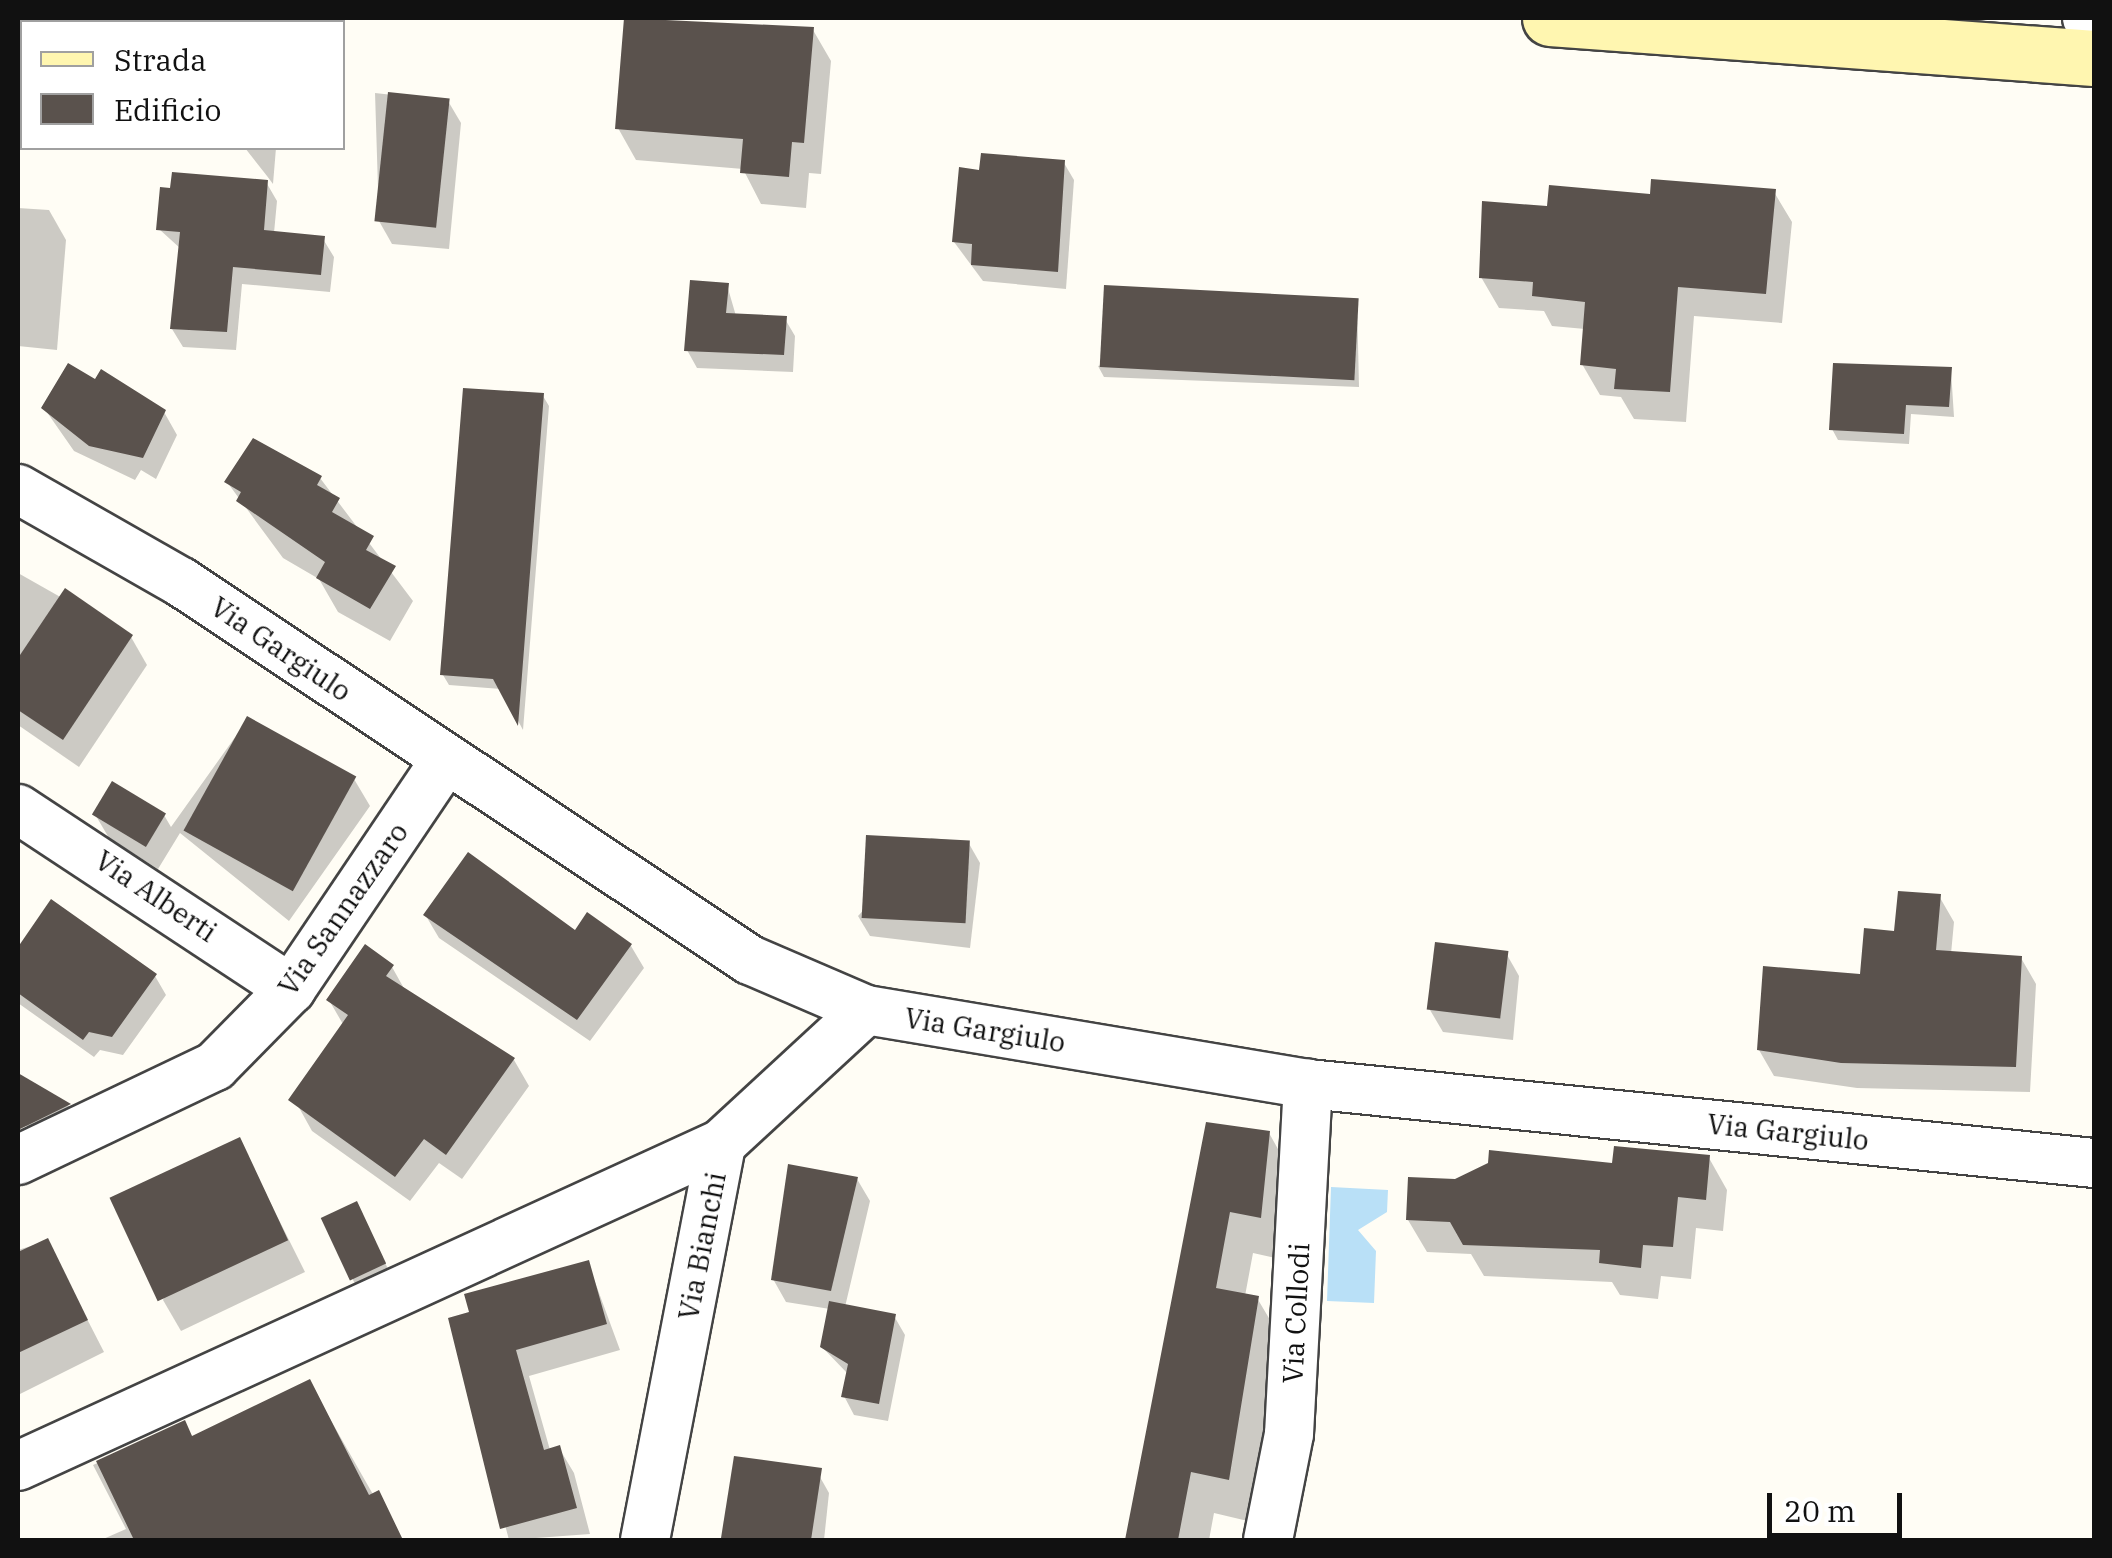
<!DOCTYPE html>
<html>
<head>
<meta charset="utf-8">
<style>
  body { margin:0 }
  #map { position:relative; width:2112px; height:1558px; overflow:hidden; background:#fffdf5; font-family:"IBM Plex Serif",serif }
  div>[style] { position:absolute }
  .water>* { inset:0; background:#b9e0f7 }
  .shadow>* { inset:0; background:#0003 }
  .building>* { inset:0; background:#5a524d; transform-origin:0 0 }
  .roads { filter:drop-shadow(2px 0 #444) drop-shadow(-2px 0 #444) drop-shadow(0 2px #444) drop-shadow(0 -2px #444) }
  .street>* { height:48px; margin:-24px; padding:0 24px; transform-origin:24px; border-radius:24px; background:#fff }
  .secondary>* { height:55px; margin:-27.5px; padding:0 27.5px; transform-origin:27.5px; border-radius:27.5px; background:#fff6b0 }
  span { translate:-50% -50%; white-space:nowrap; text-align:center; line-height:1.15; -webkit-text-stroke:10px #fff; paint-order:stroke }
  .street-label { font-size:28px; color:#111 }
  .frame { position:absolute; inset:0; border:20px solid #111; pointer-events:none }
  .legend { position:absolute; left:20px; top:20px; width:325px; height:130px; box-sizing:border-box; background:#fff; border:2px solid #a0a0a0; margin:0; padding:12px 18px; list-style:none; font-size:30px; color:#111 }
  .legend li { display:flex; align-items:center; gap:20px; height:50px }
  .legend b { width:50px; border:2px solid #a0a0a0 }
  .scale { position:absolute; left:1767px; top:1493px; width:135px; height:45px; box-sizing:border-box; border:5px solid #111; border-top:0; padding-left:12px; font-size:30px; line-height:35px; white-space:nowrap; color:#111; -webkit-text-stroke:8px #fff; paint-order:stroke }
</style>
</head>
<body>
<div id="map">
  <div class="water">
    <div style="clip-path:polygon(1331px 1187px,1388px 1190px,1387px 1212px,1358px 1230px,1376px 1251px,1374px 1303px,1327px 1301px)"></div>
  </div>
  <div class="shadow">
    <div style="clip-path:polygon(626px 18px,813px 30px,831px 61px,821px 174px,809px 173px,806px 208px,761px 204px,743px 169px,636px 160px,618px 128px)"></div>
    <div style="clip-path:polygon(375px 93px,448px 101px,461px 123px,449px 249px,392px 244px,379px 221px)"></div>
    <div style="clip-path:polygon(245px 148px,276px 148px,273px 184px,267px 176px)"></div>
    <div style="clip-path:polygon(1064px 163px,1074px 180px,1066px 289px,983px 281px,954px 242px,981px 173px)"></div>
    <div style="clip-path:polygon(266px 182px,277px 201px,274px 233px,323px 239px,334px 257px,330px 292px,242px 284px,236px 350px,183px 347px,172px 329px,181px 249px,159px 229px)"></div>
    <div style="clip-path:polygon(1774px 192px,1792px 222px,1782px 323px,1694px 316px,1686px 422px,1634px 419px,1621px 397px,1600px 395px,1582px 364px,1585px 329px,1552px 326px,1544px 311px,1499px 308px,1481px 277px,1549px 208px)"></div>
    <div style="clip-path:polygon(18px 208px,49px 210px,66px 240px,57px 350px,18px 346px)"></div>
    <div style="clip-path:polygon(727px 285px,736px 316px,785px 319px,795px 336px,793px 372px,697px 368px,687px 350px)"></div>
    <div style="clip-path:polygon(1357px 300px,1359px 387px,1104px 377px,1098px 366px)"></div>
    <div style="clip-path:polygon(1951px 370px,1954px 417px,1911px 414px,1909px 444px,1838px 440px,1832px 429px)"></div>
    <div style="clip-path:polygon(543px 396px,549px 406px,523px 730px,501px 689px,449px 685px,443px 675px)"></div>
    <div style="clip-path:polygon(44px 408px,164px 412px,177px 435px,156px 479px,141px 470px,135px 480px,74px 451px)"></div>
    <div style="clip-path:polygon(320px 478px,413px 601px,390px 641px,338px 612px,319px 579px,283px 558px,227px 482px)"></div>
    <div style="clip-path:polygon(18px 573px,131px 637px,147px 665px,79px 767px,18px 725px)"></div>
    <div style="clip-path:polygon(248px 719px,354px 779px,370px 806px,289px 921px,180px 833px,158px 869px,109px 838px,96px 816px,164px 815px,171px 827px)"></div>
    <div style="clip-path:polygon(931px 838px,968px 842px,980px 863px,970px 948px,870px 936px,858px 916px)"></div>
    <div style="clip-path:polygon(1939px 896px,1954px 922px,1951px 954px,2021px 958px,2036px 984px,2030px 1092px,1857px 1088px,1774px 1076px,1759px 1050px,1862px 977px)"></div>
    <div style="clip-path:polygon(52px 903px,155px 976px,166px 995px,123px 1055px,100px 1050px,94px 1057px,18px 1003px,18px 951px)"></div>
    <div style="clip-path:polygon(426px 916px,575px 933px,588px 916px,631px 946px,644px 968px,590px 1041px,439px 938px)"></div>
    <div style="clip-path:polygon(1506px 953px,1519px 976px,1513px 1040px,1443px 1032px,1430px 1010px)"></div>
    <div style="clip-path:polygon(392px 967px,406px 992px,514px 1060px,529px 1086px,462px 1179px,439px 1163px,410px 1201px,312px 1131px,297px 1104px,344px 1026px,329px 1000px)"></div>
    <div style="clip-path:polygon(25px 1081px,69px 1106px,75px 1115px,39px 1132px,18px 1122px)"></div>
    <div style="clip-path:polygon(1208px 1124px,1269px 1133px,1293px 1176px,1284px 1260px,1253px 1253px,1245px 1296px,1257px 1298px,1282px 1340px,1252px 1522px,1214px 1513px,1209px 1540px,1128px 1540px)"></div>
    <div style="clip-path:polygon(239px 1140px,305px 1272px,181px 1331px,163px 1300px)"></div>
    <div style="clip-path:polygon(1709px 1158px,1727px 1190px,1723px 1231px,1696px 1228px,1691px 1279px,1661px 1276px,1658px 1299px,1620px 1295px,1612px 1282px,1484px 1276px,1471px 1254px,1427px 1252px,1408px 1220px,1456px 1181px)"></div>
    <div style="clip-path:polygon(857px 1179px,870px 1201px,845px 1307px,894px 1316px,905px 1335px,888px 1421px,854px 1415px,844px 1396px,848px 1374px,822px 1347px,830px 1309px,786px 1302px,773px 1279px)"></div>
    <div style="clip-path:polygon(356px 1204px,397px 1287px,366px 1302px,353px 1280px)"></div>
    <div style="clip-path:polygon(47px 1241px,104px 1352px,18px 1395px,18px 1250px)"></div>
    <div style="clip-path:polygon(588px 1263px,620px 1350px,529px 1376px,550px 1450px,559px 1448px,574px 1473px,590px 1534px,509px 1540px,451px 1320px)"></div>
    <div style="clip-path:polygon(309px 1382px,399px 1540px,101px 1540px,126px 1529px,93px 1465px,184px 1423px,193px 1438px)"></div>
    <div style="clip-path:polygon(816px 1470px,829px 1493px,824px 1540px,726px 1540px)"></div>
  </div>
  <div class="building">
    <div style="clip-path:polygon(624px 18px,814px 27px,804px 143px,792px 142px,789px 177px,740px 173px,743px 139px,615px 129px)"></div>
    <div style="left:388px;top:92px;width:62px;height:130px;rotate:6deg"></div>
    <div style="clip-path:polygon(981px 153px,1065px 160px,1058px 272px,971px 265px,972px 244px,952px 242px,959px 167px,979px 170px)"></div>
    <div style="clip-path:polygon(172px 172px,268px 180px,264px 230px,325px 236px,321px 275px,233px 267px,227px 332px,170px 329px,180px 232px,156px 230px,160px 187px,170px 188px)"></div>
    <div style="clip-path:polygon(1651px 179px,1776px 189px,1766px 294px,1678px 287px,1670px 392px,1614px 389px,1616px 369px,1580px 365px,1585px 302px,1532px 296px,1533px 282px,1479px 278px,1482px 201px,1547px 206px,1549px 185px,1650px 194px)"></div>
    <div style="clip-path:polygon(690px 280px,729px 283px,726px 313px,787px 316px,784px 355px,684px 351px)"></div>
    <div style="left:1104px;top:285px;width:255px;height:82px;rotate:3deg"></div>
    <div style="clip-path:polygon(68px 363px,95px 379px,101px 369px,166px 410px,143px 458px,89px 446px,41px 408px)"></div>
    <div style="clip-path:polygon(1833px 363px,1952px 367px,1949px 407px,1906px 405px,1904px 434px,1829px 430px)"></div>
    <div style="clip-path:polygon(463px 388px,544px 393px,518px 726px,493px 679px,440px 675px)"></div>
    <div style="clip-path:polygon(253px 438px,322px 476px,317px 485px,340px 498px,332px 512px,374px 536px,366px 550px,396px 566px,370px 609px,316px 578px,325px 562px,236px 501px,241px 492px,224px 482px)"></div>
    <div style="clip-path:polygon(65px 588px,133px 635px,63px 740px,18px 710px,18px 658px)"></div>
    <div style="left:247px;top:716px;width:125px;height:131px;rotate:29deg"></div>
    <div style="left:112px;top:781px;width:63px;height:39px;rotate:31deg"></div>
    <div style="left:866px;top:835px;width:104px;height:83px;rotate:3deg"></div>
    <div style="clip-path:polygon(468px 852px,575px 930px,587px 912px,632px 944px,577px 1020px,423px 915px)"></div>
    <div style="clip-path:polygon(1898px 891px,1941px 894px,1936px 950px,2022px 956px,2016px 1067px,1841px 1063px,1757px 1050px,1763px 966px,1860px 974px,1864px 928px,1894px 931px)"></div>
    <div style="clip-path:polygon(51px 899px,157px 974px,112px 1037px,89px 1032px,83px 1040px,18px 993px,18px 947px)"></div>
    <div style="left:1435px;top:942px;width:74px;height:68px;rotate:7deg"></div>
    <div style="clip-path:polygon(365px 944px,394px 965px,386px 976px,515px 1058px,446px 1155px,424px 1139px,395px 1177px,288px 1100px,348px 1015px,326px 1000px)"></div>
    <div style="clip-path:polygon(18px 1073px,71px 1104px,18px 1130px)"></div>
    <div style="clip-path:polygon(1206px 1122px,1270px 1131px,1261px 1218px,1230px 1212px,1216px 1288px,1259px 1296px,1229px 1480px,1191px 1472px,1178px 1540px,1125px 1540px)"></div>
    <div style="left:240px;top:1137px;width:114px;height:144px;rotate:65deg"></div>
    <div style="clip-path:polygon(1614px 1146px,1710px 1155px,1706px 1200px,1678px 1197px,1673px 1247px,1643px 1245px,1641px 1268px,1599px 1263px,1600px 1250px,1463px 1245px,1450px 1222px,1406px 1220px,1408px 1177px,1455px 1179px,1488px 1163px,1489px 1150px,1612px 1163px)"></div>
    <div style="clip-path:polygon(788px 1164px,858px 1177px,831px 1291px,771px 1280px)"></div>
    <div style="left:357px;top:1201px;width:69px;height:40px;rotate:65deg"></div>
    <div style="clip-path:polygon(48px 1238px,88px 1320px,18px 1353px,18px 1252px)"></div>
    <div style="clip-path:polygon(589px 1260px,607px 1324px,516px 1350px,544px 1450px,560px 1445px,577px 1508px,500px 1529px,448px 1318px,469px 1312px,464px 1294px)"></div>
    <div style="clip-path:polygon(829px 1301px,896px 1314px,879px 1404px,841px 1397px,848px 1364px,820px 1347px)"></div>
    <div style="clip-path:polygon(310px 1379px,369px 1495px,379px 1490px,403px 1540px,134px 1540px,96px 1461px,185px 1420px,192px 1436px)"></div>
    <div style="clip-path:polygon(734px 1456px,822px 1468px,811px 1540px,721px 1538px)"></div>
  </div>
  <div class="roads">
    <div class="street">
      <div style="left:2087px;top:18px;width:14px;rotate:60deg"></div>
      <div style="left:18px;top:489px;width:188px;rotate:29.7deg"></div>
      <div style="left:181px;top:582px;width:683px;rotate:33.6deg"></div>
      <div style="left:750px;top:960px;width:126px;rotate:23.3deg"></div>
      <div style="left:866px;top:1010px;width:448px;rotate:9.5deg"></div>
      <div style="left:1308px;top:1084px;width:790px;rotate:5.74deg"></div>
      <div style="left:18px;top:809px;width:327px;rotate:33.4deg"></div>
      <div style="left:18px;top:1160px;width:218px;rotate:-25.5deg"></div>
      <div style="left:215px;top:1066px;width:108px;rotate:-45.4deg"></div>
      <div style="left:291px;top:989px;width:277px;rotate:-56deg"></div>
      <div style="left:18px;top:1466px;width:773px;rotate:-24.61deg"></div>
      <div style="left:645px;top:1540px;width:403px;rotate:-79.1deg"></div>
      <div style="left:721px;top:1144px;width:197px;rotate:-42.7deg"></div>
      <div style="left:1268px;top:1540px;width:108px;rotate:-78.8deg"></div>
      <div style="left:1289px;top:1434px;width:351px;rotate:-86.9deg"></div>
    </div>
    <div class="secondary">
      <div style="left:1550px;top:18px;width:545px;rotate:4.21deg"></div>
    </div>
  </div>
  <div class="street-label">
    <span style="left:281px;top:649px;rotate:34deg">Via Gargiulo</span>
    <span style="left:156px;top:896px;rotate:34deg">Via Alberti</span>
    <span style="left:343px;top:909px;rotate:-55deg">Via Sannazzaro</span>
    <span style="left:985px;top:1030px;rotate:9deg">Via Gargiulo</span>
    <span style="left:1788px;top:1132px;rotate:6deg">Via Gargiulo</span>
    <span style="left:702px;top:1246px;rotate:-79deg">Via Bianchi</span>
    <span style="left:1296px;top:1313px;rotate:-87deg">Via Collodi</span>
  </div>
  <div class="frame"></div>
  <ul class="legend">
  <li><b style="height:12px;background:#fff6b0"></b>Strada</li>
  <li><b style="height:28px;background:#5a524d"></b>Edificio</li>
  </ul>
  <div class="scale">20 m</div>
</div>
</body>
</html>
